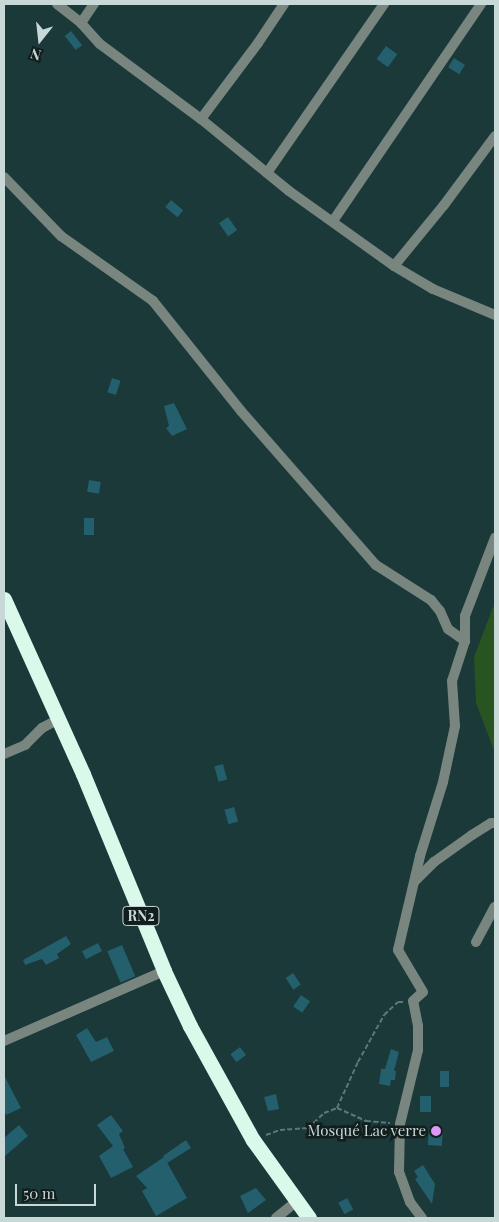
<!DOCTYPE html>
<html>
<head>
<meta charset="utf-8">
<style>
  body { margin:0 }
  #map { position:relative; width:499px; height:1222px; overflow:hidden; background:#1a3938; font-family:"Playfair Display",serif }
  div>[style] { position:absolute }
  .green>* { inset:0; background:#275421 }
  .building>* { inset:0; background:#235f6d; transform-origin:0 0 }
  .path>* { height:2px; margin-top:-1px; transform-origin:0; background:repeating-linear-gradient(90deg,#5e7776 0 5px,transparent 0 7.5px) }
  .street>* { height:10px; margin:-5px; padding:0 5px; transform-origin:5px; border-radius:5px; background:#798680 }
  .highway>* { height:15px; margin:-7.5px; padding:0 7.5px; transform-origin:7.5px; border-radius:7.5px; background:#daf9eb }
  .dots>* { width:14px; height:14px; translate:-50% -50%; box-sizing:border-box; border:2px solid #111e1d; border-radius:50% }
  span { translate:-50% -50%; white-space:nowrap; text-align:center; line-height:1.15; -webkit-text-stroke:5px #111e1d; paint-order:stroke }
  .shield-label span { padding:1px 4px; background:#111e1d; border:1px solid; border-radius:4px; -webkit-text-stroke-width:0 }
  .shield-label { font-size:14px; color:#c7d8d7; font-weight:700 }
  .poi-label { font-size:15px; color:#c7d8d7 }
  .right { translate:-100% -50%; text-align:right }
  .frame { position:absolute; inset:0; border:5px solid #c7d8d7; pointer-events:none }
  .north { position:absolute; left:15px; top:15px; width:50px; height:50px; -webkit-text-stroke:4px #111e1d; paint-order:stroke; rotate:196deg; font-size:14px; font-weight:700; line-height:20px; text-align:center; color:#c7d8d7 }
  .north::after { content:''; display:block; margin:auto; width:18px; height:22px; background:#c7d8d7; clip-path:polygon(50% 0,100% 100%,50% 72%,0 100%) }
  .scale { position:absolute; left:15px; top:1184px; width:81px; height:22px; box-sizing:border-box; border:2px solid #c7d8d7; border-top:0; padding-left:6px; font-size:15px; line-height:18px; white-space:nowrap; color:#c7d8d7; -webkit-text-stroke:4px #111e1d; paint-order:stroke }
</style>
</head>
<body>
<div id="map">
  <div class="green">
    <div style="clip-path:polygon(495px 602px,495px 753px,476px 703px,474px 657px)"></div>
  </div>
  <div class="building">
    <div style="left:71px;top:31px;width:18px;height:8px;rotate:52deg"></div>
    <div style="left:386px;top:46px;width:14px;height:16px;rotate:36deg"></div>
    <div style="left:454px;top:58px;width:13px;height:11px;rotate:32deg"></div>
    <div style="left:171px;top:200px;width:16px;height:9px;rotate:40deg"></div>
    <div style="left:228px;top:217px;width:16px;height:11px;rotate:55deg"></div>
    <div style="left:112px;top:378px;width:9px;height:15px;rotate:18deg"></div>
    <div style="clip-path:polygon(174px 403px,187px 429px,172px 436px,166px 428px,169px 426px,164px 406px)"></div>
    <div style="left:89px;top:480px;width:12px;height:12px;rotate:9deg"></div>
    <div style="left:84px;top:518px;width:10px;height:17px"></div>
    <div style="left:223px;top:764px;width:16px;height:9px;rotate:75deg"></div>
    <div style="left:234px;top:807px;width:15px;height:10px;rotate:74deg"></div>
    <div style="clip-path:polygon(66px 936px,71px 944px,57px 954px,59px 958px,46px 965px,42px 959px,25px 965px,23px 960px)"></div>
    <div style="left:98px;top:943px;width:9px;height:18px;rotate:63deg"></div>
    <div style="left:122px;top:945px;width:34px;height:16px;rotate:67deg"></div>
    <div style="left:293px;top:973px;width:14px;height:9px;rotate:56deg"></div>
    <div style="left:301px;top:995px;width:11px;height:14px;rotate:34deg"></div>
    <div style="clip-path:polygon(87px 1028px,96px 1042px,107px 1037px,114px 1051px,91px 1062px,76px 1035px)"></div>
    <div style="left:240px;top:1047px;width:10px;height:12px;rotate:53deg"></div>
    <div style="clip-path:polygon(391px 1049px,399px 1052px,394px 1071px,396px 1071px,395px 1080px,391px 1080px,390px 1086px,379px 1084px,381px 1069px,385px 1069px)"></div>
    <div style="left:440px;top:1071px;width:9px;height:16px"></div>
    <div style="clip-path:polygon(4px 1075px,21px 1108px,6px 1115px,4px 1110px)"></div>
    <div style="clip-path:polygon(276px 1094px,279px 1109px,268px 1111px,264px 1097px)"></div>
    <div style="left:420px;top:1096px;width:11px;height:16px"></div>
    <div style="clip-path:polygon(111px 1115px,123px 1131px,119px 1134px,125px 1148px,123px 1149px,133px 1167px,111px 1178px,99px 1156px,113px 1146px,97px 1125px)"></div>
    <div style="clip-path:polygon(19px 1125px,28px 1136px,4px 1157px,4px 1138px)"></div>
    <div style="left:429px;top:1128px;width:14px;height:17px;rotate:4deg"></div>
    <div style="clip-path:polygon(186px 1140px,191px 1148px,167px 1163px,163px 1156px)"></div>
    <div style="clip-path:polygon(164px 1157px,187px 1198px,156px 1216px,142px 1191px,147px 1188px,136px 1176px)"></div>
    <div style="clip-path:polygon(423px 1165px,435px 1184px,432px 1204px,415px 1179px,418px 1177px,414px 1171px)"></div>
    <div style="clip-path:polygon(256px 1188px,266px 1200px,248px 1213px,240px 1196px)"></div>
    <div style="left:347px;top:1198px;width:13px;height:10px;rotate:61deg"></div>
  </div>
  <div class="path">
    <div style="left:337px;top:1108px;width:51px;rotate:-65.5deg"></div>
    <div style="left:358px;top:1062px;width:54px;rotate:-61deg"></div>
    <div style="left:384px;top:1015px;width:19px;rotate:-43deg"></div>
    <div style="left:398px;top:1002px;width:5px"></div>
    <div style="left:266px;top:1135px;width:15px;rotate:-20deg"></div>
    <div style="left:280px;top:1130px;width:28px;rotate:-4deg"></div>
    <div style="left:308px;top:1128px;width:22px;rotate:-43deg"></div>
    <div style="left:324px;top:1113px;width:14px;rotate:-21deg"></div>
    <div style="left:337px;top:1108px;width:32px;rotate:24deg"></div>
    <div style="left:366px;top:1121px;width:24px;rotate:5deg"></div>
  </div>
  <div class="street">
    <div style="left:57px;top:4px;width:31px;rotate:38deg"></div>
    <div style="left:81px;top:23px;width:28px;rotate:48deg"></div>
    <div style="left:100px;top:44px;width:126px;rotate:36.6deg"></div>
    <div style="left:201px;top:119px;width:114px;rotate:39.3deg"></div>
    <div style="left:289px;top:191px;width:129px;rotate:35.5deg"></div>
    <div style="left:394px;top:266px;width:45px;rotate:30.5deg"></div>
    <div style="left:433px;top:289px;width:67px;rotate:22.8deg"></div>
    <div style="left:81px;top:23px;width:23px;rotate:-56deg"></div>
    <div style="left:201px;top:119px;width:95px;rotate:-53.1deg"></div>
    <div style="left:258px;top:43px;width:47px;rotate:-56.3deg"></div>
    <div style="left:267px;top:173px;width:206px;rotate:-55.3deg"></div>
    <div style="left:4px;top:177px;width:82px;rotate:46deg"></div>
    <div style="left:61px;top:236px;width:113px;rotate:35.2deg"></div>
    <div style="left:153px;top:301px;width:141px;rotate:51.3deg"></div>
    <div style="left:241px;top:411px;width:205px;rotate:48.8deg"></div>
    <div style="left:376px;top:565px;width:65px;rotate:32.5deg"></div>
    <div style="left:431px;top:600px;width:14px;rotate:51deg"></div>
    <div style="left:440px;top:611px;width:20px;rotate:66deg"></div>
    <div style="left:448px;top:629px;width:21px;rotate:35deg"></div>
    <div style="left:333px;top:221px;width:263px;rotate:-55.7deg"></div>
    <div style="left:394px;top:266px;width:79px;rotate:-50.7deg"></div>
    <div style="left:444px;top:205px;width:86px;rotate:-53.5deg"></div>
    <div style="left:4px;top:754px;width:23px;rotate:-23deg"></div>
    <div style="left:25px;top:745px;width:24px;rotate:-45deg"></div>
    <div style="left:42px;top:728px;width:19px;rotate:-28deg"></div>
    <div style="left:415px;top:881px;width:27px;rotate:-45deg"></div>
    <div style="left:434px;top:862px;width:47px;rotate:-35.4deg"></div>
    <div style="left:472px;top:835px;width:22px;rotate:-32deg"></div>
    <div style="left:491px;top:823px;width:4px"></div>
    <div style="left:476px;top:942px;width:40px;rotate:-62deg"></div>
    <div style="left:4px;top:1041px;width:175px;rotate:-23.6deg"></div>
    <div style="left:276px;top:1218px;width:26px;rotate:-39deg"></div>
    <div style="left:422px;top:1218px;width:20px;rotate:-127deg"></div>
    <div style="left:410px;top:1202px;width:32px;rotate:-110deg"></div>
    <div style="left:399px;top:1172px;width:48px;rotate:-88.8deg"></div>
    <div style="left:400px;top:1124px;width:76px;rotate:-76.3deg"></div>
    <div style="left:418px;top:1050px;width:24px;rotate:-90deg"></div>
    <div style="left:418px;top:1026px;width:25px;rotate:-101deg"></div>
    <div style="left:413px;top:1001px;width:13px;rotate:-42deg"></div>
    <div style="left:423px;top:992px;width:49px;rotate:-120.8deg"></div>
    <div style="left:398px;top:950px;width:97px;rotate:-76.8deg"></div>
    <div style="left:420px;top:856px;width:77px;rotate:-72.7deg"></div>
    <div style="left:443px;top:782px;width:57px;rotate:-77.9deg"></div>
    <div style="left:455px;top:726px;width:45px;rotate:-93.8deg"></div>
    <div style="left:452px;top:681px;width:42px;rotate:-72deg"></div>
    <div style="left:465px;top:641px;width:25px;rotate:-90deg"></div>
    <div style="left:465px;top:616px;width:84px;rotate:-69deg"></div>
  </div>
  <div class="highway">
    <div style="left:4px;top:599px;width:192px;rotate:65.7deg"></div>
    <div style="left:83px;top:774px;width:213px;rotate:67.6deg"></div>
    <div style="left:164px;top:971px;width:61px;rotate:64.7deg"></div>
    <div style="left:190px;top:1026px;width:130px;rotate:61.1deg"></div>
    <div style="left:253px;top:1140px;width:96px;rotate:54.3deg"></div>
  </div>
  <div class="dots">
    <div style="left:436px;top:1131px;background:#dd99f3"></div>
  </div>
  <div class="shield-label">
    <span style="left:141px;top:916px">RN2</span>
  </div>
  <div class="poi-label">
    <span class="right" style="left:426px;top:1131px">Mosqué Lac verre</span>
  </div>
  <div class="frame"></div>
  <div class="north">N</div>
  <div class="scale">50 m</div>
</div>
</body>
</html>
